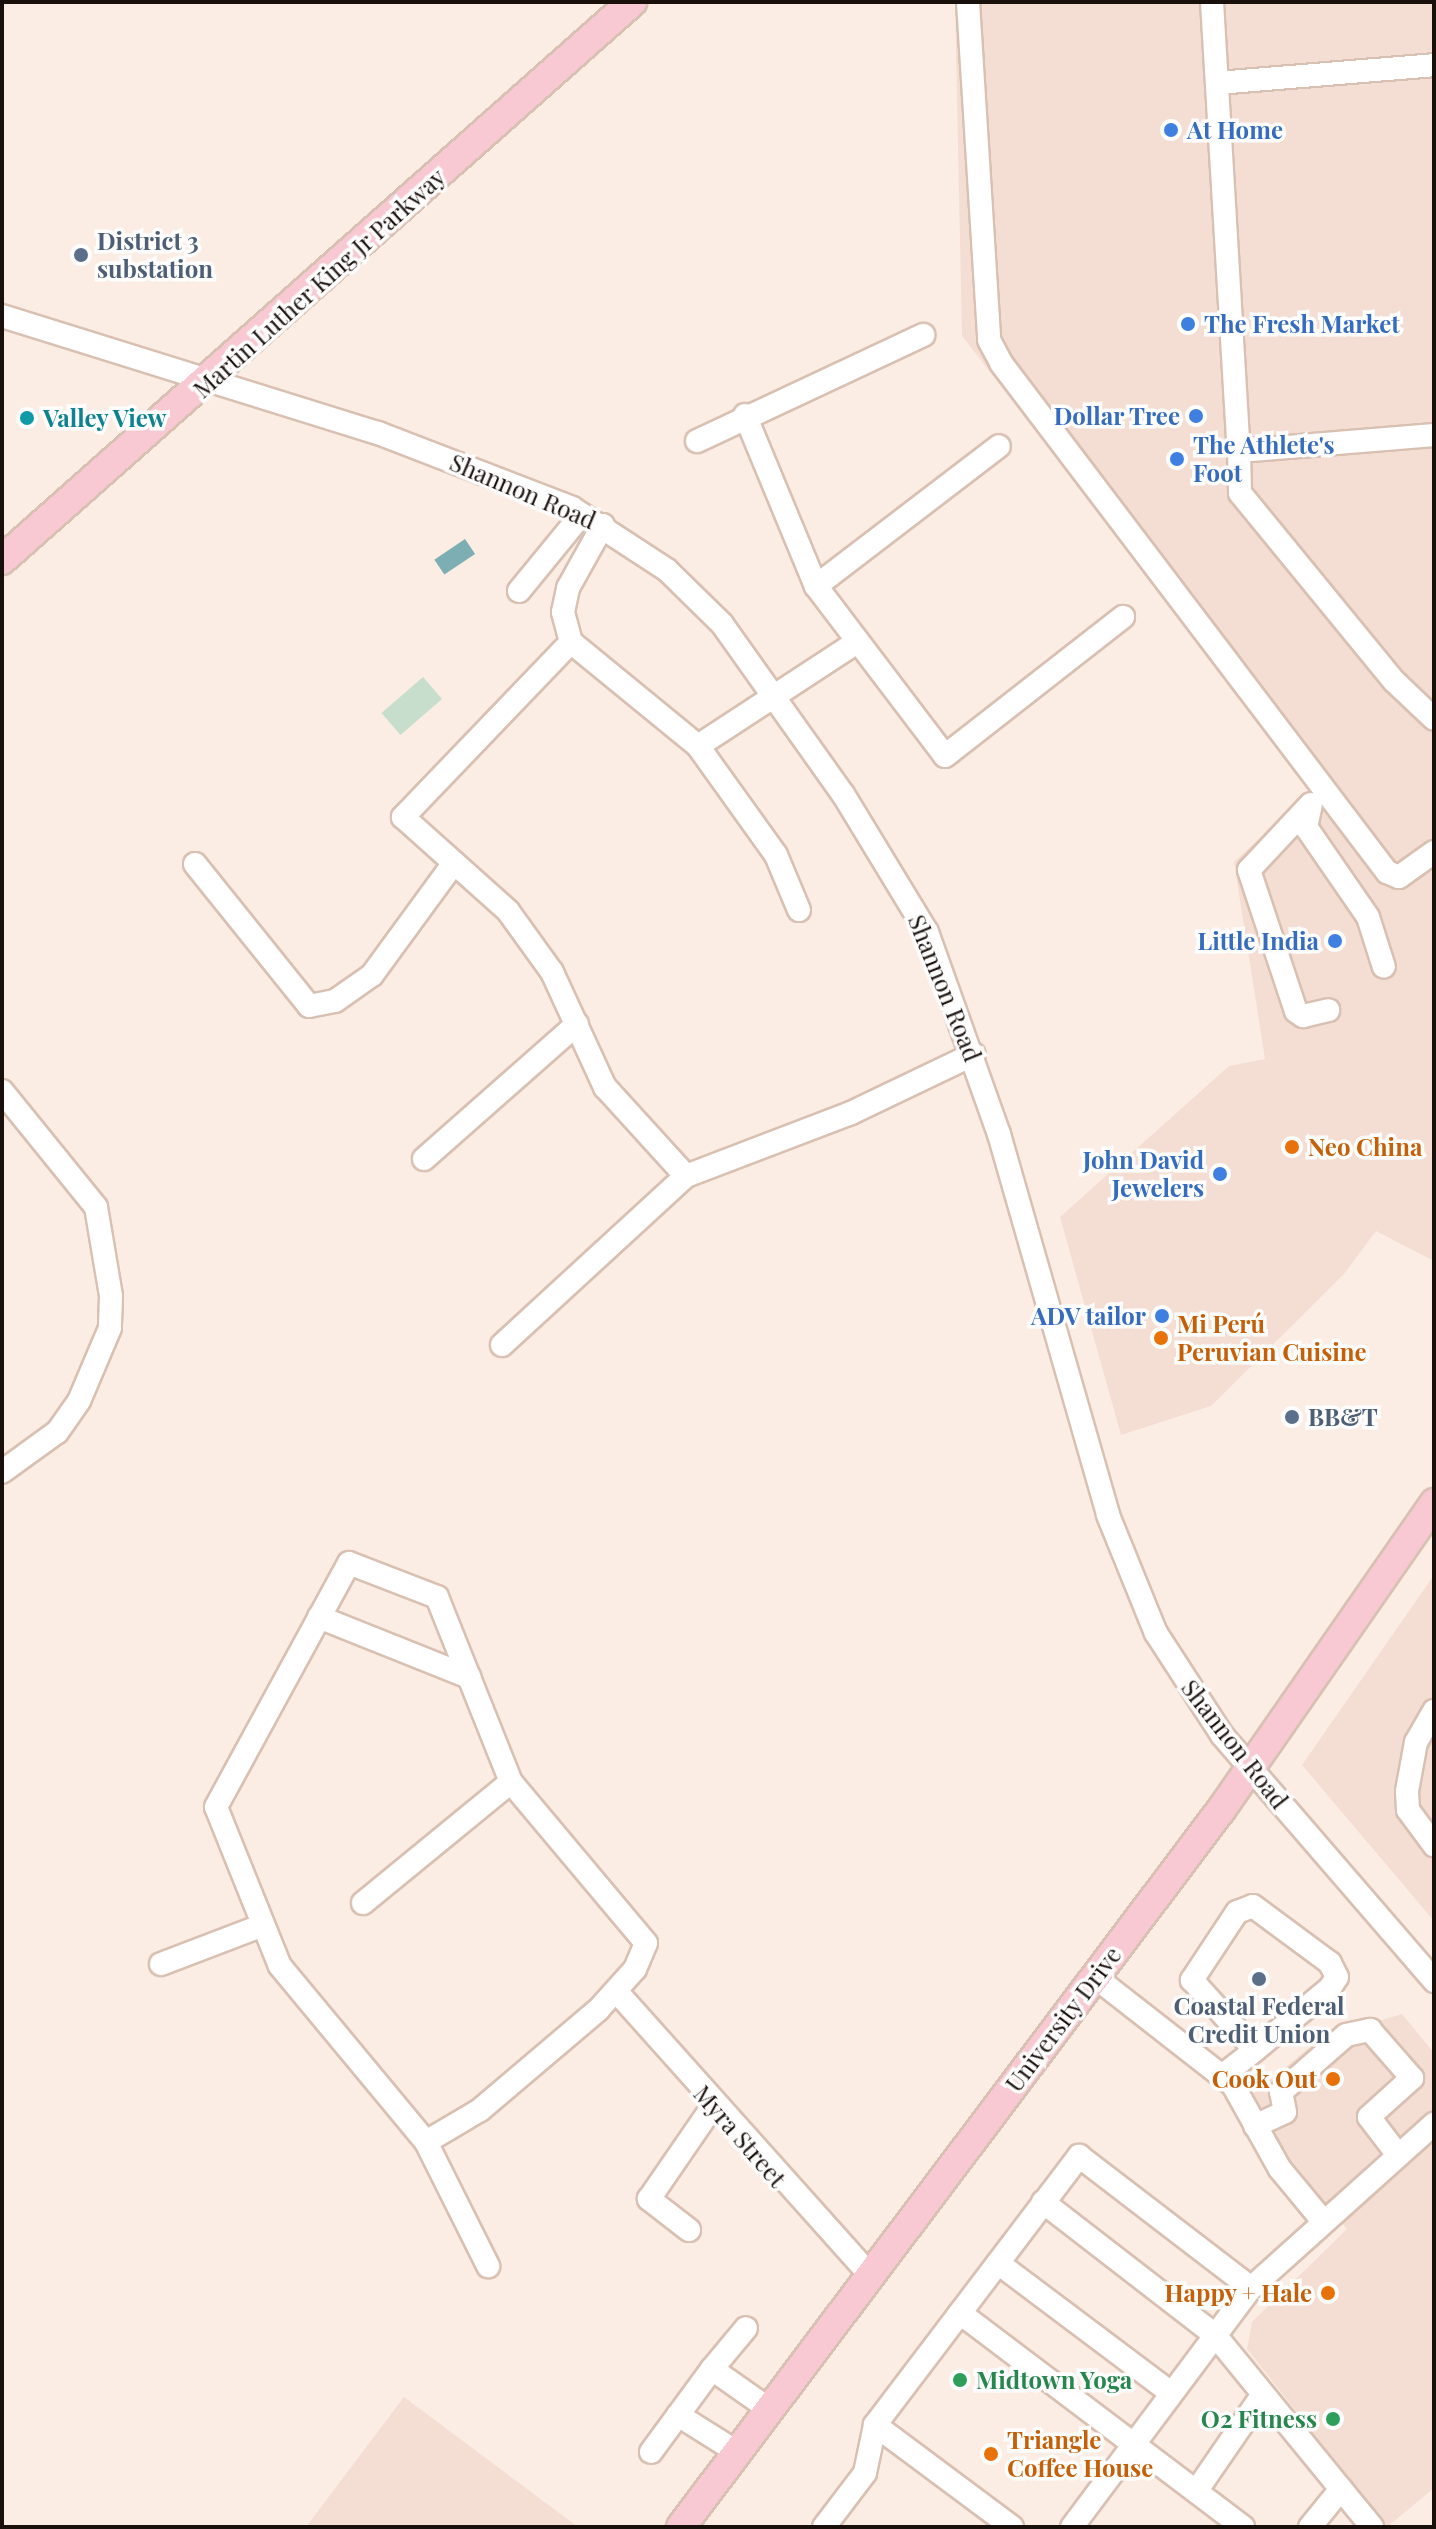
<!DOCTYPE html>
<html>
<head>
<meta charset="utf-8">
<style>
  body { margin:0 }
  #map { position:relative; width:1436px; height:2529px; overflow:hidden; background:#fcede4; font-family:"Playfair Display",serif }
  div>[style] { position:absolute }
  .commercial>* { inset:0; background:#f4ddd2 }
  .green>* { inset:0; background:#c8decd; transform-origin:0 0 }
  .water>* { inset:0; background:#7caeb4; transform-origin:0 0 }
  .roads { filter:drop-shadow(2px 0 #d8c0b2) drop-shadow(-2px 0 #d8c0b2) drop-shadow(0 2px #d8c0b2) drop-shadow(0 -2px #d8c0b2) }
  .minor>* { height:22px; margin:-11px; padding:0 11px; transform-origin:11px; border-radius:11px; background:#fff }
  .major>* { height:28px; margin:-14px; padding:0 14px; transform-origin:14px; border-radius:14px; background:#f8c9d3 }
  .dots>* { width:22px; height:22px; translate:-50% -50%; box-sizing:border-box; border:4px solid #fdfdfd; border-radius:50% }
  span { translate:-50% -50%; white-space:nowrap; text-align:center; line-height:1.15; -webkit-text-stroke:7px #fdfdfd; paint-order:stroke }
  .shop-label { font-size:24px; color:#366cbe; font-weight:700 }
  .left { translate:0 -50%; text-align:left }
  .right { translate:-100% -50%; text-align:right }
  .service-label { font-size:24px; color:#4e5e75; font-weight:700 }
  .street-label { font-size:24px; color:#19100c }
  .culture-label { font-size:24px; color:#0d838f; font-weight:700 }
  .food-label { font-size:24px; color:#c56008; font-weight:700 }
  .leisure-label { font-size:24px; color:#27864d; font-weight:700 }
  .frame { position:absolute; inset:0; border:4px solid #19100c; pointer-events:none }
</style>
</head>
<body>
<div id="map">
  <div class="commercial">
    <div style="clip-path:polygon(955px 2px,1434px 2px,1434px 1261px,1376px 1231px,1344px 1274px,1211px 1406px,1121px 1435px,1060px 1217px,1229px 1066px,1265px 1059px,1234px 862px,1315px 787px,962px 336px)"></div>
    <div style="clip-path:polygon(1434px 1575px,1434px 1921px,1302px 1765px)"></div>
    <div style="clip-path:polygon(1402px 2014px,1434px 2053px,1434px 2488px,1387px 2527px,1247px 2349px,1252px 2322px,1347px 2229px,1272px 2138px,1250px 2096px,1321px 2038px)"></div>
    <div style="clip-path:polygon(404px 2397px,578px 2527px,306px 2527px)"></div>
  </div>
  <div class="green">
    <div style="left:423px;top:677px;width:29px;height:55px;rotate:49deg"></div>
  </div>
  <div class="water">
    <div style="left:465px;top:539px;width:18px;height:37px;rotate:56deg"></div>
  </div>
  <div class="roads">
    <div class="minor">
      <div style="left:968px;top:2px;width:339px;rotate:86.4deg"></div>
      <div style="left:989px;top:340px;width:26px;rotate:62deg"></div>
      <div style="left:1001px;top:363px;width:639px;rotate:52.83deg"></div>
      <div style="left:1387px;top:872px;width:13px;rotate:23deg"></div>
      <div style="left:1399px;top:877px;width:43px;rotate:-35.5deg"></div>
      <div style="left:1212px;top:2px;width:450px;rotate:86.6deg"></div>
      <div style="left:1239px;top:451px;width:196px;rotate:-4.7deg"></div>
      <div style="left:1217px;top:83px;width:218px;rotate:-4.7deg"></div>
      <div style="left:2px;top:316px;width:394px;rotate:17.3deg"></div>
      <div style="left:378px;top:433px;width:208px;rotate:21.1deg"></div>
      <div style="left:572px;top:508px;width:113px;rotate:33.1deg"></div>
      <div style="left:667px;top:570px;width:77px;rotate:44.5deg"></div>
      <div style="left:722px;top:624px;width:209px;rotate:54.6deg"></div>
      <div style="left:843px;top:794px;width:162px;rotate:58.7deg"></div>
      <div style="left:927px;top:932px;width:214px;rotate:70.4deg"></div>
      <div style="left:999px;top:1134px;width:396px;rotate:74deg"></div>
      <div style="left:1108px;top:1515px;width:127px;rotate:67.9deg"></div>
      <div style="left:1156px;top:1633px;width:121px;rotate:57.1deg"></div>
      <div style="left:1222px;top:1735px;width:325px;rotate:49.2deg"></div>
      <div style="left:745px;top:415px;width:185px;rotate:67.5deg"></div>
      <div style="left:816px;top:586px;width:213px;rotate:52.8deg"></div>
      <div style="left:945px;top:756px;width:226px;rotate:-38deg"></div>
      <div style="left:697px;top:441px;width:250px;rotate:-25.1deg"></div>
      <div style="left:1239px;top:451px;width:42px;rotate:88.6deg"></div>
      <div style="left:1240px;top:493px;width:243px;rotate:50.7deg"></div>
      <div style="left:1394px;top:681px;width:55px;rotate:43.5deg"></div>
      <div style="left:816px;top:586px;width:230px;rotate:-37.4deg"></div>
      <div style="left:519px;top:591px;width:99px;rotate:-50.7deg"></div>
      <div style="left:571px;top:642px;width:31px;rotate:-105deg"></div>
      <div style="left:563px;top:612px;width:25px;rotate:-78deg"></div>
      <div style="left:568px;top:588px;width:72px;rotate:-60.9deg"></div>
      <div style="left:698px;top:746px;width:164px;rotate:-140.7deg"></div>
      <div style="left:571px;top:642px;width:243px;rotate:133.8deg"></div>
      <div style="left:403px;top:817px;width:141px;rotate:41.8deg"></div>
      <div style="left:508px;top:911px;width:75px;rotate:54.2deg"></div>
      <div style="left:552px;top:972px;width:127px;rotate:65.3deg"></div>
      <div style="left:605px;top:1087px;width:120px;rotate:47.7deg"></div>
      <div style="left:686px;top:1176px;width:177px;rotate:-20.9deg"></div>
      <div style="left:851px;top:1113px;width:136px;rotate:-25.6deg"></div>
      <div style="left:1311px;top:804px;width:24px;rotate:102deg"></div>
      <div style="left:1306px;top:827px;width:109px;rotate:55.4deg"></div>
      <div style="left:1368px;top:917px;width:52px;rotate:72.3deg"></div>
      <div style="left:1308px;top:807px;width:86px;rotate:133.1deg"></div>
      <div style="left:1249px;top:870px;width:149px;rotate:71.6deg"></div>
      <div style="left:1296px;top:1011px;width:9px;rotate:36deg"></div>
      <div style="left:1303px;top:1016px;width:26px;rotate:-13deg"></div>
      <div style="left:195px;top:864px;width:182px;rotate:51.2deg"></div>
      <div style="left:309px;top:1006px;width:26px;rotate:-11deg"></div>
      <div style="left:335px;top:1001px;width:45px;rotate:-35.1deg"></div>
      <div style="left:372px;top:975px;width:139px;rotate:-53.8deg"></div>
      <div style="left:799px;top:910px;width:60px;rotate:-112.7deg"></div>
      <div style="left:776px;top:855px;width:134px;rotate:-125.6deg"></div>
      <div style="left:698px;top:746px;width:190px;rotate:-33.2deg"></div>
      <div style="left:2px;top:1091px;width:149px;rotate:51deg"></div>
      <div style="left:96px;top:1207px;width:90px;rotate:80.4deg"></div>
      <div style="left:111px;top:1296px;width:32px;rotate:92deg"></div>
      <div style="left:110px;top:1328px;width:79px;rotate:113deg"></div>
      <div style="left:79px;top:1401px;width:38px;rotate:125deg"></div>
      <div style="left:57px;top:1432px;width:68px;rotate:144deg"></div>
      <div style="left:424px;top:1159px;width:204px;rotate:-41.4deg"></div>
      <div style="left:502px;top:1345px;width:250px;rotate:-42.6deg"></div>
      <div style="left:319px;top:1617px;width:162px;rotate:21.8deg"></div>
      <div style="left:1434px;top:1711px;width:36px;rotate:120deg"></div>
      <div style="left:1416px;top:1742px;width:50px;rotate:100.4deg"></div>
      <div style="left:1407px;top:1791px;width:19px;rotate:87deg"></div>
      <div style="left:1408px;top:1810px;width:44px;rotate:53.4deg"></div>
      <div style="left:363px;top:1903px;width:191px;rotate:-39.3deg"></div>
      <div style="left:161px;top:1964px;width:109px;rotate:-20.9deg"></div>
      <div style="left:1095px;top:1977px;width:175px;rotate:38deg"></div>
      <div style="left:1233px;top:2085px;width:96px;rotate:60.8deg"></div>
      <div style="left:1280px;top:2169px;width:67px;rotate:50.4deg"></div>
      <div style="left:617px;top:1992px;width:380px;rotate:48.2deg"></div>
      <div style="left:1222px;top:2076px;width:42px;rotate:-38.2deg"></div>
      <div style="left:1255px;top:2050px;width:97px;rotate:-39.6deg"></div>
      <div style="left:1330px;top:1988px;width:13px;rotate:-58deg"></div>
      <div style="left:1337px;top:1977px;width:16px;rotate:-117deg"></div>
      <div style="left:1330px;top:1963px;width:96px;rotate:-143.5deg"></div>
      <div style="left:1253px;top:1906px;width:17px;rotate:159deg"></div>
      <div style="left:1237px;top:1912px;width:82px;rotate:123.5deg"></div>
      <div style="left:1192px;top:1980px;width:94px;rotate:48deg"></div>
      <div style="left:1255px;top:2126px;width:33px;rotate:-25deg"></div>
      <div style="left:1285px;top:2112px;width:20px;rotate:-101deg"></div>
      <div style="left:1281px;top:2092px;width:86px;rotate:-41.2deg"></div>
      <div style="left:1346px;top:2035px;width:25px;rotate:-12deg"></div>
      <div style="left:1370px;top:2030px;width:64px;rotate:48.8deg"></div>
      <div style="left:1412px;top:2078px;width:58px;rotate:137.8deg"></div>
      <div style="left:1369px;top:2117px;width:48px;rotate:52.7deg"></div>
      <div style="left:426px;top:2142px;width:63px;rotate:-30.7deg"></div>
      <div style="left:480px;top:2110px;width:155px;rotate:-40.3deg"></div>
      <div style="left:598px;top:2010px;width:55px;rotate:-47.9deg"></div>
      <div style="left:635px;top:1969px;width:28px;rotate:-67deg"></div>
      <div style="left:646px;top:1943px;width:210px;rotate:-130deg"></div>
      <div style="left:511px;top:1782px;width:199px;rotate:-111.8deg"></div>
      <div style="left:437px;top:1597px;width:94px;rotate:-158.9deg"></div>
      <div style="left:349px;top:1563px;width:278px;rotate:118.6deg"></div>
      <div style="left:216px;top:1807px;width:171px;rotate:68.1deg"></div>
      <div style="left:280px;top:1966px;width:229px;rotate:50.3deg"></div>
      <div style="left:426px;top:2142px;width:139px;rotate:63.4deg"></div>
      <div style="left:1043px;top:2202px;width:217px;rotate:37.7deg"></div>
      <div style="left:1215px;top:2335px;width:248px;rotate:50.7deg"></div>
      <div style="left:689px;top:2230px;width:51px;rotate:-142.2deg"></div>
      <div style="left:649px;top:2199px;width:113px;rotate:-55.5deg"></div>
      <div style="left:998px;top:2263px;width:216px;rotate:36.9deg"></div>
      <div style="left:960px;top:2313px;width:355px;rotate:37.1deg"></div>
      <div style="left:712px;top:2369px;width:53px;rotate:-50.3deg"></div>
      <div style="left:678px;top:2415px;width:70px;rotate:32.1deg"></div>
      <div style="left:651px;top:2452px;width:103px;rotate:-53.7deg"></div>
      <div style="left:712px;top:2369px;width:70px;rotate:35.1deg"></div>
      <div style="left:1197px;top:2490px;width:116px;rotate:-55.5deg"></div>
      <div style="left:824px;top:2527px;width:68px;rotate:-52.8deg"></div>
      <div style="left:865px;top:2473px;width:49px;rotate:-78.2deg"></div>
      <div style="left:1012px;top:2527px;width:171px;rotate:-143.3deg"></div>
      <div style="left:875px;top:2425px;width:338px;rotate:-52.8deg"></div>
      <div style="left:1079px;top:2156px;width:217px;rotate:37.5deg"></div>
      <div style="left:1072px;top:2527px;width:299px;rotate:-53.2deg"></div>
      <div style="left:1251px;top:2288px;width:246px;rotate:-41.9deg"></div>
      <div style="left:1310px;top:2527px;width:49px;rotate:-50.8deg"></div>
    </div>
    <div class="major">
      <div style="left:2px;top:560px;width:842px;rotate:-41.53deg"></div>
      <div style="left:681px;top:2527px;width:898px;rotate:-53.02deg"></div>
      <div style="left:1221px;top:1810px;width:374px;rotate:-55.2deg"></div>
    </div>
  </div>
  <div class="dots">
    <div style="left:1171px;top:130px;background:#3f7fe0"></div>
    <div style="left:81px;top:255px;background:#5c6f8a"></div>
    <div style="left:1188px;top:324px;background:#3f7fe0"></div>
    <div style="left:1196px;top:416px;background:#3f7fe0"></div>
    <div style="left:27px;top:418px;background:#0f9aa8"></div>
    <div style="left:1177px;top:459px;background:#3f7fe0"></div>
    <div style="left:1335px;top:941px;background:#3f7fe0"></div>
    <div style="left:1292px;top:1147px;background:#e8710a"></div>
    <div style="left:1220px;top:1174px;background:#3f7fe0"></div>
    <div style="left:1162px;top:1316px;background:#3f7fe0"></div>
    <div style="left:1161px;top:1338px;background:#e8710a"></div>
    <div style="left:1292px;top:1417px;background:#5c6f8a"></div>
    <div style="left:1259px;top:1979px;background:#5c6f8a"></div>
    <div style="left:1333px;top:2079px;background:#e8710a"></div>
    <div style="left:1328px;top:2293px;background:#e8710a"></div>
    <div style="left:960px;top:2380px;background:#2e9e5b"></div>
    <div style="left:1333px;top:2419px;background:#2e9e5b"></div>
    <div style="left:991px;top:2454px;background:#e8710a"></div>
  </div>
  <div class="shop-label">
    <span class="left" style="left:1187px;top:130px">At Home</span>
    <span class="left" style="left:1204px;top:324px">The Fresh Market</span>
    <span class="right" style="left:1180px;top:416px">Dollar Tree</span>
    <span class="left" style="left:1193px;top:459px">The Athlete's<br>Foot</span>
    <span class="right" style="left:1319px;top:941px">Little India</span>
    <span class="right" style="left:1204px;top:1174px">John David<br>Jewelers</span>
    <span class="right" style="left:1146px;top:1316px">ADV tailor</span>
  </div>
  <div class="service-label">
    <span class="left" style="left:97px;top:255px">District 3<br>substation</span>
    <span class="left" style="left:1308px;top:1417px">BB&amp;T</span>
    <span style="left:1259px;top:2020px">Coastal Federal<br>Credit Union</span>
  </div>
  <div class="street-label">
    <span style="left:319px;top:283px;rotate:-42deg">Martin Luther King Jr Parkway</span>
    <span style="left:523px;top:491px;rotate:23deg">Shannon Road</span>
    <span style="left:945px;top:988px;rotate:68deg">Shannon Road</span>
    <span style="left:1235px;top:1744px;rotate:52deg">Shannon Road</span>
    <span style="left:1063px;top:2019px;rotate:-53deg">University Drive</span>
    <span style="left:740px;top:2136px;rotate:49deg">Myra Street</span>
  </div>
  <div class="culture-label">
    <span class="left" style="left:43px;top:418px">Valley View</span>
  </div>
  <div class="food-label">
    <span class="left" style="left:1308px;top:1147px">Neo China</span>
    <span class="left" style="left:1177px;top:1338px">Mi Perú<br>Peruvian Cuisine</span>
    <span class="right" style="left:1317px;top:2079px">Cook Out</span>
    <span class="right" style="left:1312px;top:2293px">Happy + Hale</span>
    <span class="left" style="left:1007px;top:2454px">Triangle<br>Coffee House</span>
  </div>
  <div class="leisure-label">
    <span class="left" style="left:976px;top:2380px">Midtown Yoga</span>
    <span class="right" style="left:1317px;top:2419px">O2 Fitness</span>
  </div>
  <div class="frame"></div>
</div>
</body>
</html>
